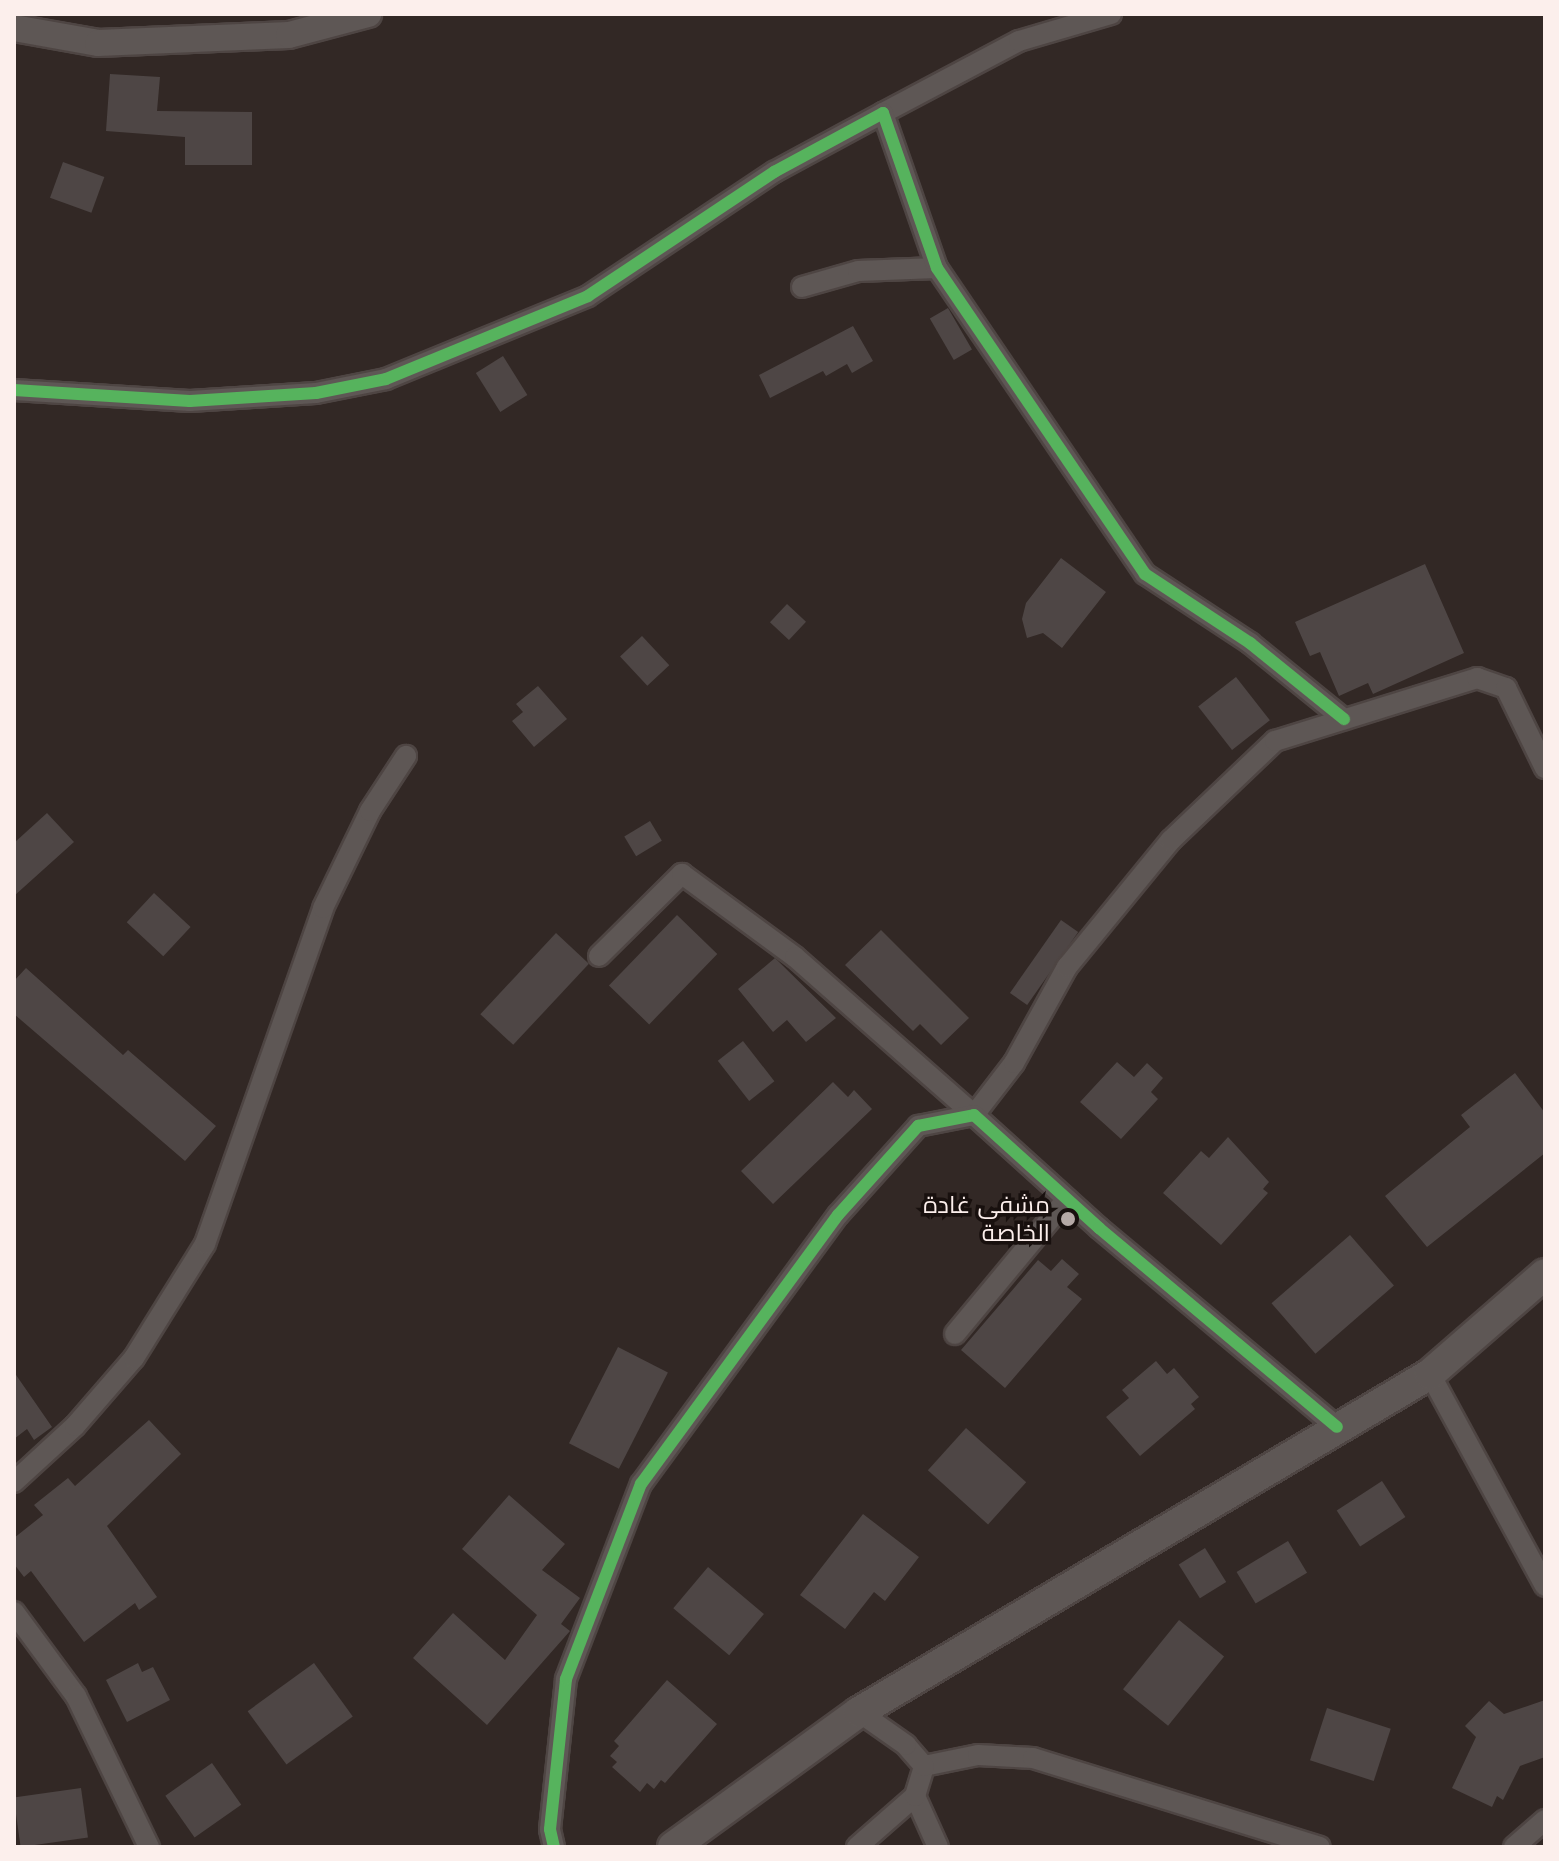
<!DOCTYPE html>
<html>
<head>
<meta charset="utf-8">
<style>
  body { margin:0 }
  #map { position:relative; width:1559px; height:1861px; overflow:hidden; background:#322825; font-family:Jost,Cairo,sans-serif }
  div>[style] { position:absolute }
  .building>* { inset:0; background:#4e4645; transform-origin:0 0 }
  .roads { filter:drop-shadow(2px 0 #4e4543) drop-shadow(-2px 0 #4e4543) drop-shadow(0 2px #4e4543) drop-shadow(0 -2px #4e4543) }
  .minor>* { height:20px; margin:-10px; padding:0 10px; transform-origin:10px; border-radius:10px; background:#5e5755 }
  .tertiary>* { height:26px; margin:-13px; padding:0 13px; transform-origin:13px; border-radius:13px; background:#5e5755 }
  .secondary>* { height:30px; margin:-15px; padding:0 15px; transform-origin:15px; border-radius:15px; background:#5e5755 }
  .cycleway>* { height:12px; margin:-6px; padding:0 6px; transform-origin:6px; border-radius:6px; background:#56b35d }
  .dots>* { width:22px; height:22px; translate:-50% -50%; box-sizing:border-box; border:4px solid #18100e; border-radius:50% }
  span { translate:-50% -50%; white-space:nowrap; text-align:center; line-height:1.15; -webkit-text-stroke:7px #18100e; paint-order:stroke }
  .poi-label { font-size:24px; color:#fcefec }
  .right { translate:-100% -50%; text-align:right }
  .frame { position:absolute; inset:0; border:16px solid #fcefec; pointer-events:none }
</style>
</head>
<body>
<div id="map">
  <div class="building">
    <div style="clip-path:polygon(110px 74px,160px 77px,157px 111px,252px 112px,252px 165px,185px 165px,185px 137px,106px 131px)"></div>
    <div style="left:63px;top:162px;width:44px;height:38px;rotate:20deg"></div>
    <div style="left:948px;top:308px;width:48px;height:21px;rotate:60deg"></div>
    <div style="clip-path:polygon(853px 326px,873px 361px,852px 373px,847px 364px,826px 376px,823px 371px,770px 398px,759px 375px)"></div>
    <div style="left:503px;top:356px;width:46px;height:32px;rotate:58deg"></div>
    <div style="clip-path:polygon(1061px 558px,1106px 592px,1062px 648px,1043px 633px,1027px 638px,1022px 619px,1026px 603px)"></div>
    <div style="clip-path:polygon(1425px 564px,1464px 653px,1373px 694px,1368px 683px,1339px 696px,1320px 652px,1310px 656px,1295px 622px)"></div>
    <div style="left:787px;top:604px;width:26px;height:25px;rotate:43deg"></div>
    <div style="left:642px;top:636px;width:40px;height:30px;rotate:47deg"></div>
    <div style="left:1236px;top:677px;width:55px;height:48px;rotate:52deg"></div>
    <div style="clip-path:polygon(538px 686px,567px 719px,534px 747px,512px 721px,523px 712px,516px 704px)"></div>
    <div style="clip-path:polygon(47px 813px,74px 842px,14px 896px,14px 843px)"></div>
    <div style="left:650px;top:821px;width:23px;height:30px;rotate:59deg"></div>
    <div style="left:154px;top:893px;width:50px;height:40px;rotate:43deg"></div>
    <div style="left:677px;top:915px;width:56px;height:98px;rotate:44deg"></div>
    <div style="left:1061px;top:920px;width:21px;height:89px;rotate:35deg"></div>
    <div style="clip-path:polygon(881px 930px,969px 1018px,941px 1045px,920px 1024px,913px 1031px,845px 965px)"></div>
    <div style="left:556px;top:933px;width:45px;height:111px;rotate:43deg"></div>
    <div style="clip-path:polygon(775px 958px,836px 1018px,806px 1042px,787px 1020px,773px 1032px,738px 989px)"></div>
    <div style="clip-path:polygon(26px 968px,123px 1055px,128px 1050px,216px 1126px,185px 1161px,14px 1014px,14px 981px)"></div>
    <div style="left:743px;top:1041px;width:51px;height:32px;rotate:52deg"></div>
    <div style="clip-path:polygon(1117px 1062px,1134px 1077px,1147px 1063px,1163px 1078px,1151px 1092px,1158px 1099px,1121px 1139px,1080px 1102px)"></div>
    <div style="clip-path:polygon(1515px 1073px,1545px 1113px,1545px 1153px,1427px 1247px,1385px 1196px,1470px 1127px,1461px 1115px)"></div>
    <div style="clip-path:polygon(833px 1082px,848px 1097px,854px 1090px,872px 1109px,773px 1204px,741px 1171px)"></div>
    <div style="clip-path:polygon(1228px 1137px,1269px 1182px,1263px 1189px,1268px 1193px,1221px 1245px,1163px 1193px,1201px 1151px,1209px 1158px)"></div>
    <div style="left:1350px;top:1235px;width:67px;height:104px;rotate:49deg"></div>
    <div style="clip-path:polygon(1062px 1259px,1079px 1274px,1067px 1287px,1082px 1299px,1005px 1388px,961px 1350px,1038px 1260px,1051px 1271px)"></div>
    <div style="left:618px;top:1347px;width:56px;height:108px;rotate:27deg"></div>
    <div style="clip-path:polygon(1156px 1361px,1167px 1374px,1174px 1368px,1199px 1397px,1191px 1404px,1195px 1409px,1140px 1456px,1106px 1417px,1129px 1398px,1122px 1390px)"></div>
    <div style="clip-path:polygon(14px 1372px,52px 1427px,34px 1440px,27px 1429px,14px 1439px)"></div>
    <div style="clip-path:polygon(149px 1420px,181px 1454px,107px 1526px,157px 1597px,139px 1610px,135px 1603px,84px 1642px,31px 1571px,24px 1577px,14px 1564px,14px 1538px,43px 1515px,34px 1505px,68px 1478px,75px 1486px)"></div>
    <div style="left:966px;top:1428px;width:81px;height:57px;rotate:42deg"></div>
    <div style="left:1382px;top:1481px;width:43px;height:54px;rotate:57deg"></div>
    <div style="clip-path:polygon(509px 1495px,565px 1544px,542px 1570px,580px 1598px,561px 1624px,570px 1631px,487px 1725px,413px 1658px,453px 1613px,505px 1660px,537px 1615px,462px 1549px)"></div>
    <div style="clip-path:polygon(863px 1514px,919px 1557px,885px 1601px,874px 1592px,845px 1629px,800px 1595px)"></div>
    <div style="left:1288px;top:1541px;width:37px;height:60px;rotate:59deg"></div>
    <div style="left:1205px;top:1548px;width:40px;height:31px;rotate:58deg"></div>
    <div style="left:708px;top:1567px;width:73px;height:54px;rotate:40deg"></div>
    <div style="left:1179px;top:1620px;width:58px;height:89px;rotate:39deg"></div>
    <div style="clip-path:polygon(138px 1663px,142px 1672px,153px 1667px,170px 1700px,127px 1722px,106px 1680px)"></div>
    <div style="left:314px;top:1663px;width:66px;height:82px;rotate:54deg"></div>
    <div style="clip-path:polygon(667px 1680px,717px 1724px,665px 1783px,661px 1780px,654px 1789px,647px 1783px,640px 1792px,612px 1767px,617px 1762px,610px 1756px,619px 1746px,614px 1741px)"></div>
    <div style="clip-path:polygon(1545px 1700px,1545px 1757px,1520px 1766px,1503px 1800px,1497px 1796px,1492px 1807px,1452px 1788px,1476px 1737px,1465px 1726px,1489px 1701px,1504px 1714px)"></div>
    <div style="left:1327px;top:1708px;width:67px;height:55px;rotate:18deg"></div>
    <div style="left:212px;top:1763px;width:51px;height:57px;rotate:55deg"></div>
    <div style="left:81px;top:1788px;width:50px;height:68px;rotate:82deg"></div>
  </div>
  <div class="roads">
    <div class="minor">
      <div style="left:883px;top:113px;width:154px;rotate:-27.9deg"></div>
      <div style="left:1019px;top:41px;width:96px;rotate:-16.4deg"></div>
      <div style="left:802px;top:287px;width:58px;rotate:-15.9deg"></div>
      <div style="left:858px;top:271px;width:79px;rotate:-2.2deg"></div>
      <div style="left:14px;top:390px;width:176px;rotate:3.6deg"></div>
      <div style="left:190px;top:401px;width:126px;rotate:-3.6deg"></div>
      <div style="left:316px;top:393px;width:71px;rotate:-11.3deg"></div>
      <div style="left:386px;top:379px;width:218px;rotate:-22.3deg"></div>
      <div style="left:588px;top:296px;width:224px;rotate:-33.7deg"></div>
      <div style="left:774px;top:172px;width:124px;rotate:-28.4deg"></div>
      <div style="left:883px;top:113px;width:164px;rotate:70.8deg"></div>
      <div style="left:937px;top:268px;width:370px;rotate:55.8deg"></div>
      <div style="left:1145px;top:574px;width:126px;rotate:33.3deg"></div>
      <div style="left:1250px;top:643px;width:121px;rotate:39deg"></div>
      <div style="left:599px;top:956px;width:117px;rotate:-44.7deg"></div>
      <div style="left:682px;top:874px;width:140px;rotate:36.3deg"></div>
      <div style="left:795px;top:957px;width:239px;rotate:41.4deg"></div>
      <div style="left:974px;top:1115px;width:66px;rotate:-52.4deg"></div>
      <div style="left:1014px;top:1063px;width:110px;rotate:-61.1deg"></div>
      <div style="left:1067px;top:967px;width:164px;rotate:-50.7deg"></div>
      <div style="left:1171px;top:840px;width:144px;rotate:-43.6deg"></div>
      <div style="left:1275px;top:741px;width:212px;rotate:-17.3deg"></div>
      <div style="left:1477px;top:678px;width:31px;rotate:19deg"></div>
      <div style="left:1506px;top:688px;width:89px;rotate:64deg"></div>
      <div style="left:955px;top:1334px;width:175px;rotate:-50.3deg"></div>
      <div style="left:1430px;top:1374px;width:241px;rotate:61.5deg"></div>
      <div style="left:14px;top:1482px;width:83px;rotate:-42.6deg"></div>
      <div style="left:75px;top:1426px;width:90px;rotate:-49.1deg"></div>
      <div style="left:134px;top:1358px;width:134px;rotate:-58.1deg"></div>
      <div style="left:205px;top:1244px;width:356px;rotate:-70.6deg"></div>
      <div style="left:323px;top:908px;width:108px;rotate:-64.1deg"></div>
      <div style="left:370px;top:811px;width:66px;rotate:-56.8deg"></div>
      <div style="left:14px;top:1612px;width:104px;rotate:53.6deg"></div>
      <div style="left:76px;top:1696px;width:168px;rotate:64.2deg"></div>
      <div style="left:924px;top:1766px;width:55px;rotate:-11.5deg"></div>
      <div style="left:978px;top:1755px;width:55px;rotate:3.1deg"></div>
      <div style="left:1033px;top:1758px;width:300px;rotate:17.2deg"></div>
      <div style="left:915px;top:1796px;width:56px;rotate:65.7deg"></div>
      <div style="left:554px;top:1847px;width:18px;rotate:-103deg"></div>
      <div style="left:550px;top:1829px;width:151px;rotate:-83.9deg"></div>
      <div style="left:566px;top:1679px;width:209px;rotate:-69deg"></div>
      <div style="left:641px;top:1484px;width:333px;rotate:-53.8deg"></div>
      <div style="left:838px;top:1215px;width:120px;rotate:-48deg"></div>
      <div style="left:918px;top:1126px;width:57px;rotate:-11.1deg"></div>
      <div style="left:974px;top:1115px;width:169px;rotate:42.1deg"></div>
      <div style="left:1099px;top:1228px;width:310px;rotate:39.9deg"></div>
      <div style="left:857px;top:1847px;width:77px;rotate:-41.3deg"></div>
      <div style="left:915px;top:1796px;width:31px;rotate:-73deg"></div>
      <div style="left:924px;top:1766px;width:28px;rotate:-131deg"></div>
      <div style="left:906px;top:1745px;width:57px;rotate:-144.9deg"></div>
      <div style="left:1514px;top:1847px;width:41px;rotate:-41.1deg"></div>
    </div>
    <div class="tertiary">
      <div style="left:14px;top:28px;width:85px;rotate:10.1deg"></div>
      <div style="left:98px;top:43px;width:191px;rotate:-2.4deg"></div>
      <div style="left:289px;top:35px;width:82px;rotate:-14.9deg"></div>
    </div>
    <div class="secondary">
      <div style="left:673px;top:1847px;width:230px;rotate:-36deg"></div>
      <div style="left:859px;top:1712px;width:664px;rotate:-30.62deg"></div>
      <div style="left:1430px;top:1374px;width:152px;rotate:-41deg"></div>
    </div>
  </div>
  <div class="cycleway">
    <div style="left:14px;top:390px;width:176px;rotate:3.6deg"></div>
    <div style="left:190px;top:401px;width:126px;rotate:-3.6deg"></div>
    <div style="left:316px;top:393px;width:71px;rotate:-11.3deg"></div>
    <div style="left:386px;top:379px;width:218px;rotate:-22.3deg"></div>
    <div style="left:588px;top:296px;width:224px;rotate:-33.7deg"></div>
    <div style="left:774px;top:172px;width:124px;rotate:-28.4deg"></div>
    <div style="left:883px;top:113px;width:164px;rotate:70.8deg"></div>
    <div style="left:937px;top:268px;width:370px;rotate:55.8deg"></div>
    <div style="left:1145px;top:574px;width:126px;rotate:33.3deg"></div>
    <div style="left:1250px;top:643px;width:121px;rotate:39deg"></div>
    <div style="left:554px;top:1847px;width:18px;rotate:-103deg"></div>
    <div style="left:550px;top:1829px;width:151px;rotate:-83.9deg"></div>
    <div style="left:566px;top:1679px;width:209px;rotate:-69deg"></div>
    <div style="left:641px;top:1484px;width:333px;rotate:-53.8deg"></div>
    <div style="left:838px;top:1215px;width:120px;rotate:-48deg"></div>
    <div style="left:918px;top:1126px;width:57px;rotate:-11.1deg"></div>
    <div style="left:974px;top:1115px;width:169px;rotate:42.1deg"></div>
    <div style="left:1099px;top:1228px;width:310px;rotate:39.9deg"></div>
  </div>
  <div class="dots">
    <div style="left:1068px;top:1219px;background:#b5a9a6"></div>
  </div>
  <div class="poi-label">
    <span class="right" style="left:1050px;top:1219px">مشفى غادة<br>الخاصة</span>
  </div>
  <div class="frame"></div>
</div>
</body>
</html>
